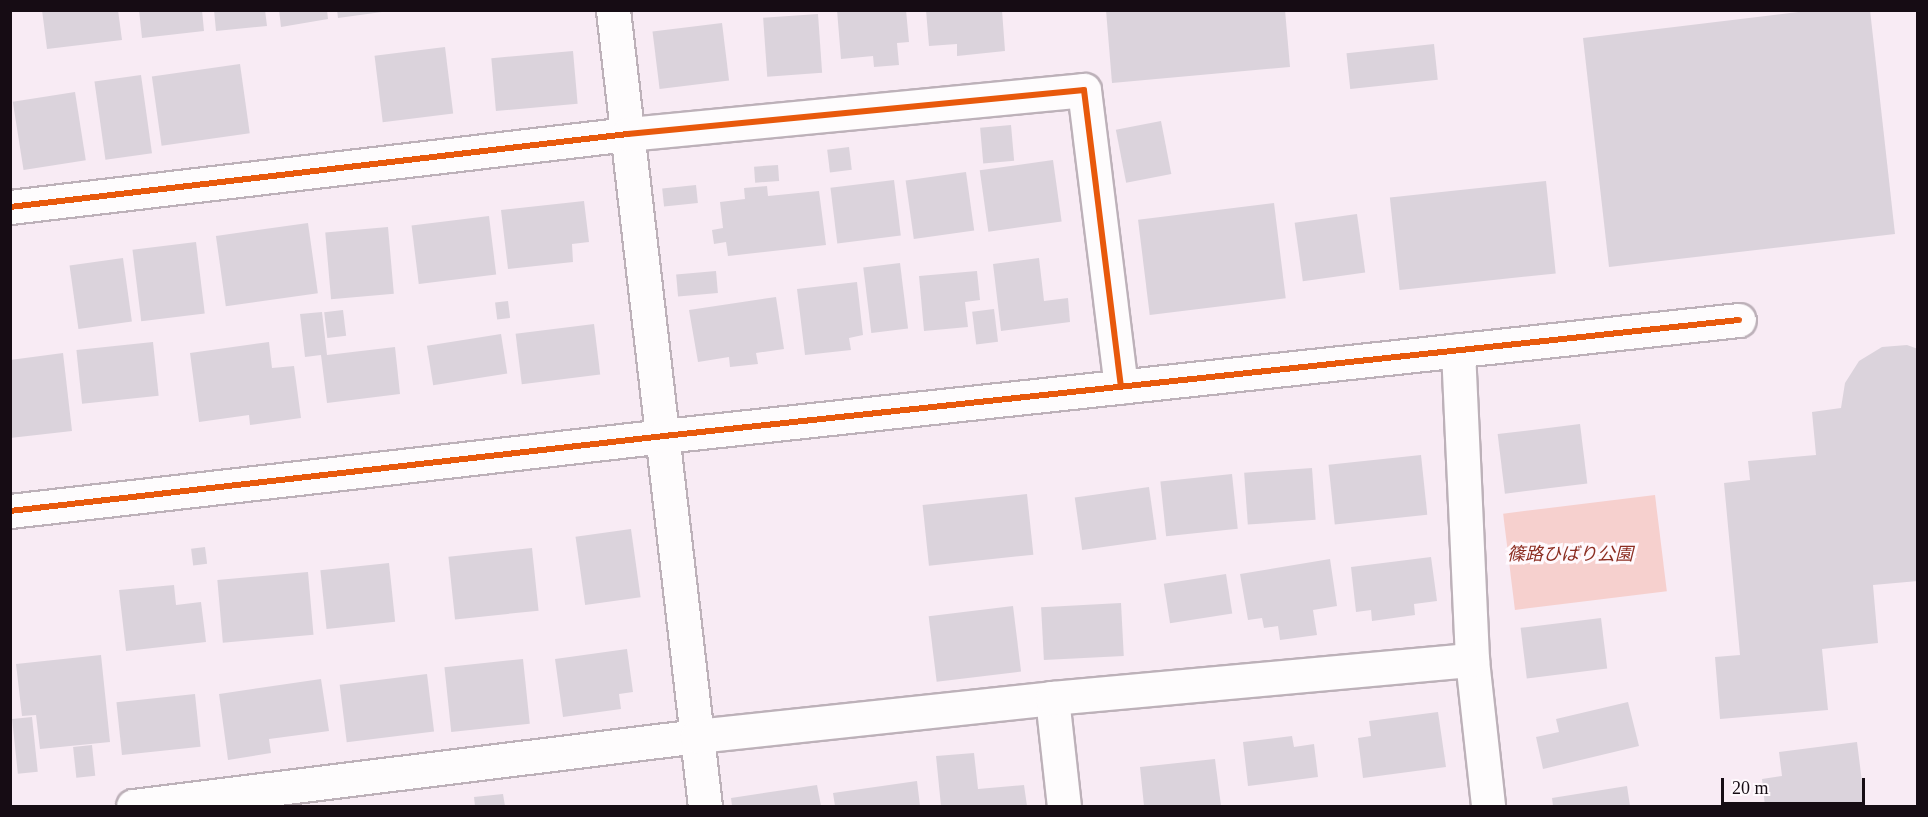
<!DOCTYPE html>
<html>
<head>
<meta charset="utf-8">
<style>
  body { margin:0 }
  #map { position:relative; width:1928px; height:817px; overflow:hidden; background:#f8ebf4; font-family:"Times New Roman","Noto Sans JP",serif }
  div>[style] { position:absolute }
  .green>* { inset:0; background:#f6d0ce; transform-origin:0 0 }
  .building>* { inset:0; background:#dbd3dc; transform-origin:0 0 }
  .roads { filter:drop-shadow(2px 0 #bdb1b9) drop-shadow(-2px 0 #bdb1b9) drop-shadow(0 2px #bdb1b9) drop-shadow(0 -2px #bdb1b9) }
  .minor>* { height:33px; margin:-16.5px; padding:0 16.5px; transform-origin:16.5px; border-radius:16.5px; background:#fefcfd }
  .cycleway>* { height:6px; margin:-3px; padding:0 3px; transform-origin:3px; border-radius:3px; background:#e8590c }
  span { translate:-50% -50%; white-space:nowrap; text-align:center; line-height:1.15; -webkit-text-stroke:6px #fff9fd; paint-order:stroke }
  .park-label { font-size:18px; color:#8c2e22; font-style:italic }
  .frame { position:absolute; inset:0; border:12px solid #160c14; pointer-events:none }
  .scale { position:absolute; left:1721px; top:778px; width:144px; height:27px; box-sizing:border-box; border:3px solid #160c14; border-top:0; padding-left:8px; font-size:18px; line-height:21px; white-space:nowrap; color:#160c14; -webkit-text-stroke:4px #fff9fd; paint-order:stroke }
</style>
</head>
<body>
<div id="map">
  <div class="green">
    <div style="left:1655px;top:495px;width:97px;height:153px;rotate:83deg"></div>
  </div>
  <div class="building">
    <div style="clip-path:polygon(42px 10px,118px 10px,122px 40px,47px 49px)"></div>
    <div style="clip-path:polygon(139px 10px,202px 10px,204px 31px,142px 38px)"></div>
    <div style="clip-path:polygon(214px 10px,265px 10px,267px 26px,216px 31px)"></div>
    <div style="clip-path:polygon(279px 10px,327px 10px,328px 19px,281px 27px)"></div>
    <div style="clip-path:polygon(337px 10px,382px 10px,382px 12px,338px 18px)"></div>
    <div style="clip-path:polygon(837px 10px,906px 10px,909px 42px,897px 43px,899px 65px,874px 67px,873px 56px,841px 59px)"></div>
    <div style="clip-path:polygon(926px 10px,1002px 10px,1005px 51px,957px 56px,957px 44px,929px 46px)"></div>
    <div style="clip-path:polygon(1106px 10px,1285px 10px,1290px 67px,1112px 83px)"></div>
    <div style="clip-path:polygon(1815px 10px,1870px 10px,1895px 234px,1609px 267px,1583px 38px)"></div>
    <div style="left:818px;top:14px;width:59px;height:55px;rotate:86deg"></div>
    <div style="left:722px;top:23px;width:58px;height:70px;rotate:83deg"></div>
    <div style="left:1434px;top:44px;width:36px;height:88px;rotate:84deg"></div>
    <div style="left:445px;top:47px;width:67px;height:71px;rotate:83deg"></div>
    <div style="left:573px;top:51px;width:53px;height:82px;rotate:85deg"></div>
    <div style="left:240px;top:64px;width:70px;height:89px;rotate:82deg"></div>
    <div style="left:141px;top:75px;width:79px;height:47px;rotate:82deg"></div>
    <div style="left:75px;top:92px;width:69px;height:63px;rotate:81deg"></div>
    <div style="left:1161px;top:121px;width:54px;height:46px;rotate:79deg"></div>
    <div style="left:1011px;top:125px;width:36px;height:31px;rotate:85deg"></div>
    <div style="left:849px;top:147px;width:23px;height:22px;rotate:83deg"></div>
    <div style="left:1053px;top:160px;width:62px;height:74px;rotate:82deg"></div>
    <div style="left:778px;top:165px;width:16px;height:24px;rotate:86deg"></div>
    <div style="left:966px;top:172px;width:59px;height:61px;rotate:82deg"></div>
    <div style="left:894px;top:180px;width:56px;height:64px;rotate:83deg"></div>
    <div style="left:1546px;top:181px;width:93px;height:157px;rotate:84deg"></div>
    <div style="left:696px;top:185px;width:18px;height:34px;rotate:84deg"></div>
    <div style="clip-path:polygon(767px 186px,768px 196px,819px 191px,826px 245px,728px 256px,726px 242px,714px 244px,712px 230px,723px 228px,720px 202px,745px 199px,744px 188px)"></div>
    <div style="clip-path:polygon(584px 201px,589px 242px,572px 244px,573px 262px,508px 269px,501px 210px)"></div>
    <div style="left:1274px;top:203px;width:96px;height:137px;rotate:83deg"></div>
    <div style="left:1357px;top:214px;width:59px;height:63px;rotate:82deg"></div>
    <div style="left:489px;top:216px;width:59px;height:78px;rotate:83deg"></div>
    <div style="left:308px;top:223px;width:71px;height:93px;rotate:82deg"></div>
    <div style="left:388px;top:227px;width:67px;height:63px;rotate:85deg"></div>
    <div style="left:196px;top:242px;width:72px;height:64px;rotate:83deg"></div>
    <div style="left:123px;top:258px;width:64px;height:54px;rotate:82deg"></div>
    <div style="clip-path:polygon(1039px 258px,1044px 301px,1068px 298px,1070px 322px,1001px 331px,993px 264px)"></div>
    <div style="left:900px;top:263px;width:66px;height:37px;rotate:83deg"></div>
    <div style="left:716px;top:271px;width:22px;height:40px;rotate:85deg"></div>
    <div style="clip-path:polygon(977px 271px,980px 300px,965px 302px,968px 327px,924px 331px,919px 276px)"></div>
    <div style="clip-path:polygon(857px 282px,863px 335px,849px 338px,851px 350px,805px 355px,797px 289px)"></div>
    <div style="clip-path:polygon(776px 297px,784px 349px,756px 353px,758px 364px,730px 367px,729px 357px,698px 362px,689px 310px)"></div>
    <div style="left:508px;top:301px;width:17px;height:13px;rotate:83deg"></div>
    <div style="left:994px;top:309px;width:33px;height:22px;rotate:83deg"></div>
    <div style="left:343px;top:310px;width:26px;height:19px;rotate:83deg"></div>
    <div style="clip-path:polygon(322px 312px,327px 355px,395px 347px,400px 394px,327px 403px,321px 355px,305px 357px,300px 314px)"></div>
    <div style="left:594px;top:324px;width:51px;height:79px;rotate:83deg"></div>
    <div style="left:501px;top:334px;width:40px;height:75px;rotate:81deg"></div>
    <div style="left:153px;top:342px;width:54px;height:77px;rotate:84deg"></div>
    <div style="clip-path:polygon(269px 342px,272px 368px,294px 366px,301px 418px,250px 425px,249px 415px,199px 422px,190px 353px)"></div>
    <div style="clip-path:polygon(1907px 345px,1918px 349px,1918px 581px,1873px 585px,1878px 643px,1822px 649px,1828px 710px,1720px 719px,1715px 657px,1740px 655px,1724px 483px,1750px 480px,1748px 461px,1816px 455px,1812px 412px,1841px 408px,1845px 383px,1859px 361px,1882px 347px)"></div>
    <div style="clip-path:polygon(63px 353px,72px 431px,10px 438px,10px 360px)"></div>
    <div style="left:1580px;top:424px;width:60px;height:83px;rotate:83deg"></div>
    <div style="left:1421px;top:455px;width:60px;height:93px;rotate:84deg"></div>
    <div style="left:1312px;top:468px;width:52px;height:68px;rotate:86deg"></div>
    <div style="left:1232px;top:474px;width:55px;height:72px;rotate:84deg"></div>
    <div style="left:1149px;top:487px;width:53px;height:75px;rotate:82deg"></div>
    <div style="left:1027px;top:494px;width:61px;height:105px;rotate:84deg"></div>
    <div style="left:631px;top:529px;width:69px;height:56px;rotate:82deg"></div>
    <div style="left:205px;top:547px;width:17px;height:14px;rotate:83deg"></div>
    <div style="left:532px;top:548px;width:63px;height:84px;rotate:84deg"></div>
    <div style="clip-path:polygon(1431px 557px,1437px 601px,1414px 604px,1415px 615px,1372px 621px,1371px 610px,1356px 612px,1351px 567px)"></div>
    <div style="clip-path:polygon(1330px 559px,1337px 606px,1313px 610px,1317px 635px,1280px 640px,1278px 626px,1264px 628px,1262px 618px,1248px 620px,1240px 574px)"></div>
    <div style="left:389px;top:563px;width:59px;height:69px;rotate:84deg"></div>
    <div style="left:308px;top:572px;width:63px;height:91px;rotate:85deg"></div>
    <div style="left:1226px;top:574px;width:40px;height:63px;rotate:81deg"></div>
    <div style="clip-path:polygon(174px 585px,176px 605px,201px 602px,206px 642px,126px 651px,119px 590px)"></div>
    <div style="left:1121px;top:603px;width:53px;height:80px;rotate:87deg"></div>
    <div style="left:1013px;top:606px;width:66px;height:85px;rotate:83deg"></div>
    <div style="left:1601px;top:618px;width:51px;height:81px;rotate:83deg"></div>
    <div style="clip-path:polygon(627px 649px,633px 692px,619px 694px,621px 709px,563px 717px,555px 659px)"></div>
    <div style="clip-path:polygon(101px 655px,110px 742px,40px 749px,36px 715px,22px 716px,16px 664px)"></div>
    <div style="left:523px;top:659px;width:65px;height:79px;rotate:84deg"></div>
    <div style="left:427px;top:674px;width:58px;height:88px;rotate:83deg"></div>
    <div style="clip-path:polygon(321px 679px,329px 731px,269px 739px,271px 753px,228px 760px,219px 694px)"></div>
    <div style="left:195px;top:694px;width:53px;height:79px;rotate:84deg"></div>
    <div style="clip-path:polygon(1628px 702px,1639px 746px,1543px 769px,1536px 737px,1559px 732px,1556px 719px)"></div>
    <div style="clip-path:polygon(1438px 712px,1446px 767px,1363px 778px,1358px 738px,1371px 736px,1369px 721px)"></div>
    <div style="left:32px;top:717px;width:55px;height:20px;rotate:84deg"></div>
    <div style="clip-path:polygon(1292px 736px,1294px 747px,1314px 744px,1318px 777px,1248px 786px,1243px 742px)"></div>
    <div style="clip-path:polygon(1857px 742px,1865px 806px,1765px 806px,1762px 779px,1782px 776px,1779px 752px)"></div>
    <div style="left:92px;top:745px;width:31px;height:19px;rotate:84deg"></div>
    <div style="clip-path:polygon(974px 753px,978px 789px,1024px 785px,1027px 806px,941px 806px,936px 756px)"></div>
    <div style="clip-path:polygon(1215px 759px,1221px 806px,1144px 806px,1140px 767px)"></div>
    <div style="clip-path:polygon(917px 781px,920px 806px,835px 806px,833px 793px)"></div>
    <div style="clip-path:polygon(817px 785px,821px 806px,732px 806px,731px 798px)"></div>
    <div style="clip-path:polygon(1627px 786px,1630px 806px,1553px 806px,1552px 798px)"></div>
    <div style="clip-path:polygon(503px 794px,505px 806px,475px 806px,474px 797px)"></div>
  </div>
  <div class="roads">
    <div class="minor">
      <div style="left:613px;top:10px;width:801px;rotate:83.41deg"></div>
      <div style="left:10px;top:207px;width:622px;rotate:-6.74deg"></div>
      <div style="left:628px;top:134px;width:458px;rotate:-5.5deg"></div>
      <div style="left:1084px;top:90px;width:299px;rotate:82.9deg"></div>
      <div style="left:1458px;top:350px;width:310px;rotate:87.4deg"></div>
      <div style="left:1472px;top:660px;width:147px;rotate:83.7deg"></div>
      <div style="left:10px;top:511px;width:658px;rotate:-6.54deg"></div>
      <div style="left:664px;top:436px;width:1081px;rotate:-6.16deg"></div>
      <div style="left:1052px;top:698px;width:109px;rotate:83.7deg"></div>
      <div style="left:133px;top:806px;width:568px;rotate:-7.07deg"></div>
      <div style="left:697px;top:736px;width:357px;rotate:-6.1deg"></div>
      <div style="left:1052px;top:698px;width:422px;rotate:-5.2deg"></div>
    </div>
  </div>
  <div class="cycleway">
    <div style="left:10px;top:207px;width:622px;rotate:-6.74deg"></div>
    <div style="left:628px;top:134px;width:458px;rotate:-5.5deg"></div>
    <div style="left:1084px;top:90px;width:299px;rotate:82.9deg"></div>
    <div style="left:10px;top:511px;width:658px;rotate:-6.54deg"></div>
    <div style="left:664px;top:436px;width:1081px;rotate:-6.16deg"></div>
  </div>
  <div class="park-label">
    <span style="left:1570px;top:554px">篠路ひばり公園</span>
  </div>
  <div class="frame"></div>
  <div class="scale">20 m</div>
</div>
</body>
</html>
